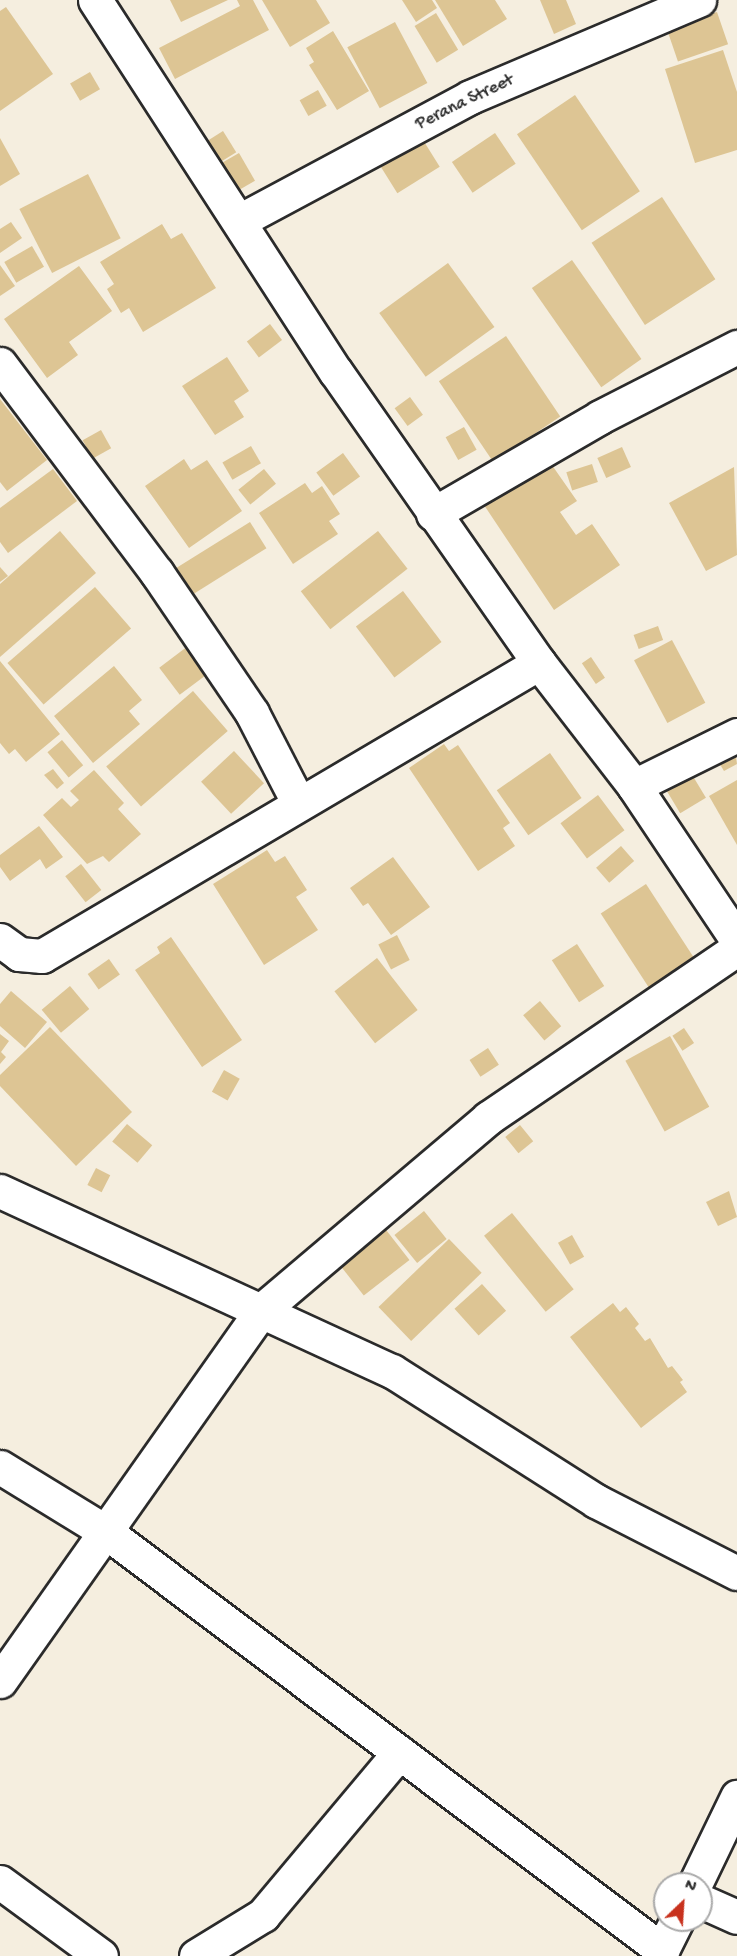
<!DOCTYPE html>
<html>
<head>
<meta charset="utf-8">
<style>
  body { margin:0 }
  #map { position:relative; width:737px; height:1956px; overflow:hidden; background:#f5eedf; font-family:"Gochi Hand",sans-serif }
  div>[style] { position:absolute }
  .building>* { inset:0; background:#ddc594; transform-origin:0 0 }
  .roads { filter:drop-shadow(2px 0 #2b2b2b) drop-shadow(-2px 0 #2b2b2b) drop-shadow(0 2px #2b2b2b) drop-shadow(0 -2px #2b2b2b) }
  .minor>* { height:33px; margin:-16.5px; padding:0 16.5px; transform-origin:16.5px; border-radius:16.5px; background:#fff }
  span { translate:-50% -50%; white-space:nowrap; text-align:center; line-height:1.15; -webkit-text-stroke:4.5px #fff; paint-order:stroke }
  .street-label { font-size:18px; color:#2b2b2b }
  .north { position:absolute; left:653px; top:1872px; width:60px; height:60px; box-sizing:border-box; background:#fff; border:2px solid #aaa; border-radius:50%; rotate:25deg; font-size:16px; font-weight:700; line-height:24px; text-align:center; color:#2b2b2b }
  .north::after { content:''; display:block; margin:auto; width:21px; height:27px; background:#c8321e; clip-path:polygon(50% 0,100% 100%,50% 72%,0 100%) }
</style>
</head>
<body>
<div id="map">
  <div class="building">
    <div style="clip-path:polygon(170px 0,228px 0,181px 22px)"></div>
    <div style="clip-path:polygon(237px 0,253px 0,269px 30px,175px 79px,159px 48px,240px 6px)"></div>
    <div style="clip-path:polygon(262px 0,316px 0,330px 23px,290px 47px)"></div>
    <div style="clip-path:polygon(402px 0,432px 0,437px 8px,416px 22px)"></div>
    <div style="clip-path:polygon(435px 0,495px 0,507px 19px,463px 46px)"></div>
    <div style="clip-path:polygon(540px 0,566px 0,576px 24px,554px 34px)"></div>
    <div style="clip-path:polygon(6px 7px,53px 74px,0 111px,0 11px)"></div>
    <div style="left:717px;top:12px;width:34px;height:53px;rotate:71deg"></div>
    <div style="left:436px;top:13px;width:43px;height:25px;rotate:59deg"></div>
    <div style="left:395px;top:22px;width:69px;height:54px;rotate:62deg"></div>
    <div style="clip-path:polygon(333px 31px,369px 91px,337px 110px,309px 65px,314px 62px,306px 48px)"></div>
    <div style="clip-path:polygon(723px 50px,737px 92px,737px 150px,695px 163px,665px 69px)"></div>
    <div style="left:90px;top:72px;width:20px;height:23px;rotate:60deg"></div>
    <div style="left:318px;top:90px;width:18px;height:21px;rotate:61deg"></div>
    <div style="left:575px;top:95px;width:116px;height:70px;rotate:56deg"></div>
    <div style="left:223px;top:131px;width:25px;height:21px;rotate:58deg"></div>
    <div style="left:418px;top:132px;width:41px;height:50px;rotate:58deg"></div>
    <div style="left:495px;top:133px;width:37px;height:52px;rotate:56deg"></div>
    <div style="clip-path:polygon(0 138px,20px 174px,0 186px)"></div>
    <div style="left:239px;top:153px;width:32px;height:26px;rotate:60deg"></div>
    <div style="left:88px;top:174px;width:72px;height:77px;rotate:63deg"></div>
    <div style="left:662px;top:197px;width:98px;height:84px;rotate:57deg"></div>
    <div style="clip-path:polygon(11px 222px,22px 238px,0 253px,0 229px)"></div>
    <div style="clip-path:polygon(162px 224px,171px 239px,182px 233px,216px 288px,143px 332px,129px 308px,121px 313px,107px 289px,114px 284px,100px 262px)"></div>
    <div style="left:32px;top:246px;width:24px;height:32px;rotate:60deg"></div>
    <div style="left:572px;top:260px;width:121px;height:49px;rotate:55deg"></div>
    <div style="left:448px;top:263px;width:79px;height:85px;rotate:54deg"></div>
    <div style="clip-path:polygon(0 265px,15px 286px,0 296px)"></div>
    <div style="clip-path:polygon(79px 266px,112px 311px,69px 342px,78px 355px,47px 378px,4px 319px)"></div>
    <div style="left:270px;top:324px;width:20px;height:29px;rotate:53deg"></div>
    <div style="left:506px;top:336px;width:97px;height:81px;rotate:56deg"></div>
    <div style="clip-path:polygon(227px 357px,249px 391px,234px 401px,244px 417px,215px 435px,182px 386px)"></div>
    <div style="left:410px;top:397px;width:22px;height:19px;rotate:54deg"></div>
    <div style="clip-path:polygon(0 399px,47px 460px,7px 491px,0 482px)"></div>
    <div style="left:464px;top:427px;width:26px;height:21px;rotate:61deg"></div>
    <div style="left:101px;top:430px;width:21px;height:21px;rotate:61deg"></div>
    <div style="left:251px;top:446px;width:20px;height:33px;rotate:60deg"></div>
    <div style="left:622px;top:447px;width:22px;height:27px;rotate:66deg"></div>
    <div style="left:343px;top:453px;width:29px;height:33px;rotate:54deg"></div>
    <div style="clip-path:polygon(547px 458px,577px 501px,560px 512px,576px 535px,592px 524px,620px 565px,554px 610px,482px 502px)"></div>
    <div style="clip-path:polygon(184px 459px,191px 470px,207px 460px,242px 511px,189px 548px,145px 486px)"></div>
    <div style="left:592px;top:464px;width:19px;height:27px;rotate:72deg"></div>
    <div style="clip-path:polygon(734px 467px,737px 555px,706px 571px,669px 503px)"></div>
    <div style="clip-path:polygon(53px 469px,77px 501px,8px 553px,0 542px,0 508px)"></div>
    <div style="left:264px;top:469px;width:19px;height:33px;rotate:51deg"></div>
    <div style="clip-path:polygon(305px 483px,312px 493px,322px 486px,340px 514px,329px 521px,338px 534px,293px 564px,259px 513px)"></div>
    <div style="left:250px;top:522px;width:31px;height:87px;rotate:58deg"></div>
    <div style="clip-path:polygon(60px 531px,96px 573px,0 657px,0 584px)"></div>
    <div style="left:378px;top:531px;width:48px;height:98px;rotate:52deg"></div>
    <div style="clip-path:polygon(0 567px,8px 576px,0 582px)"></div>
    <div style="left:95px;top:587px;width:55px;height:116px;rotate:49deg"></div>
    <div style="left:403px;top:591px;width:64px;height:59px;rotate:53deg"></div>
    <div style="left:658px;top:626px;width:15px;height:26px;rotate:70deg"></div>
    <div style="left:672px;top:640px;width:71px;height:43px;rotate:62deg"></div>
    <div style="left:188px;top:646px;width:34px;height:36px;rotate:53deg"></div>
    <div style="left:591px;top:657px;width:25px;height:11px;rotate:56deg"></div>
    <div style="clip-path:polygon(0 661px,60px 734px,26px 762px,15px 749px,9px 754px,0 743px)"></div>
    <div style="clip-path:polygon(114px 666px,142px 700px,129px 711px,140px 724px,93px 763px,54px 716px)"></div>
    <div style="left:193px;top:691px;width:53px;height:115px;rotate:49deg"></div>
    <div style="left:62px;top:740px;width:33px;height:19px;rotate:50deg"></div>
    <div style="clip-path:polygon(444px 744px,449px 751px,458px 745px,510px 823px,503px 828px,515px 846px,478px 871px,409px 768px)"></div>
    <div style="left:234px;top:751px;width:44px;height:45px;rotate:47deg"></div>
    <div style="clip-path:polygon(735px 751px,737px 764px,724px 771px,718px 761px)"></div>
    <div style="left:550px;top:753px;width:55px;height:65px;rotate:55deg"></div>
    <div style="clip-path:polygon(53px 769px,64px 783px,57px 789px,44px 775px)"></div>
    <div style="clip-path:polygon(94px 770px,124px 803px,118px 809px,141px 834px,109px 862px,103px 856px,87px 864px,43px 815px,62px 798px,71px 807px,79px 800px,70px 791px)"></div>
    <div style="left:691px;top:773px;width:29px;height:30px;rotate:59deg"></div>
    <div style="clip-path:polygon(737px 780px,737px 845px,709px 796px)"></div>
    <div style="left:598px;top:795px;width:44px;height:47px;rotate:53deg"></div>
    <div style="clip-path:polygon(39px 826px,63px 857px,46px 869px,40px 859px,10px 881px,0 867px,0 855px)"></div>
    <div style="left:621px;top:846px;width:20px;height:33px;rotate:49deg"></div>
    <div style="clip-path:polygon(267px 850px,275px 862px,285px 856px,307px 890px,296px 897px,318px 930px,264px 965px,213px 884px)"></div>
    <div style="clip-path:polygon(393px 857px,430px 907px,391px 935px,368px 903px,363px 906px,350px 888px)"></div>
    <div style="left:81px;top:864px;width:33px;height:20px;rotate:52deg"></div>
    <div style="left:646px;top:884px;width:91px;height:54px;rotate:57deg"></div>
    <div style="left:397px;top:935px;width:28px;height:21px;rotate:63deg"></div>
    <div style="clip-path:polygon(171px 937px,242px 1040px,202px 1067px,135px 970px,160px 953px,157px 947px)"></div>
    <div style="left:577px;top:944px;width:50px;height:30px;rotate:57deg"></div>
    <div style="left:377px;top:958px;width:66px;height:54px;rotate:52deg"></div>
    <div style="left:109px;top:959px;width:19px;height:26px;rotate:55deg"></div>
    <div style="left:70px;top:986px;width:30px;height:37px;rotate:50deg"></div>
    <div style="clip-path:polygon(11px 991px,47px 1022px,25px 1048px,0 1026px,0 1004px)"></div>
    <div style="left:540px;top:1001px;width:33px;height:22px;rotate:50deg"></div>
    <div style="clip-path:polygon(50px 1027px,132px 1112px,76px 1166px,0 1086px,0 1075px)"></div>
    <div style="left:684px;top:1028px;width:18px;height:14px;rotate:56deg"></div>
    <div style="clip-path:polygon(0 1034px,9px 1041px,1px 1052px,6px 1057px,0 1064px)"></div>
    <div style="left:670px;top:1036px;width:81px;height:51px;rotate:61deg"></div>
    <div style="left:488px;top:1048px;width:20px;height:22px;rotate:57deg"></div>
    <div style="left:224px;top:1070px;width:18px;height:25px;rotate:29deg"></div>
    <div style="left:127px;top:1124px;width:33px;height:23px;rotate:40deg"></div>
    <div style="left:520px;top:1125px;width:21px;height:19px;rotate:51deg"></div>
    <div style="left:96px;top:1168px;width:16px;height:19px;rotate:27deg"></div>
    <div style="clip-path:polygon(729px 1191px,737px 1217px,718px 1226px,706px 1202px)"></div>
    <div style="left:424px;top:1211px;width:36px;height:38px;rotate:51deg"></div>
    <div style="left:512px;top:1213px;width:98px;height:36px;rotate:51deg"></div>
    <div style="left:383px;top:1226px;width:43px;height:58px;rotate:52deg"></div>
    <div style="left:572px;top:1235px;width:25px;height:16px;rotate:61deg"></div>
    <div style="left:449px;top:1239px;width:47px;height:98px;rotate:46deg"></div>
    <div style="left:482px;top:1284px;width:36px;height:37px;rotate:48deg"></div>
    <div style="clip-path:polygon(613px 1303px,620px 1312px,626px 1307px,639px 1324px,635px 1328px,645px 1341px,650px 1338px,668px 1368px,672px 1366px,683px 1380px,680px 1382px,687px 1392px,641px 1428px,570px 1337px)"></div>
  </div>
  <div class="roads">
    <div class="minor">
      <div style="left:95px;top:0;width:443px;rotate:57.1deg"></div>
      <div style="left:336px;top:372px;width:355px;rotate:55.1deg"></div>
      <div style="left:539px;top:663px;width:155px;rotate:52.3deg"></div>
      <div style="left:634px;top:786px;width:185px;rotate:56.2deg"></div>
      <div style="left:239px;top:221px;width:262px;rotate:-28.2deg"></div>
      <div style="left:470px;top:97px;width:249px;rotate:-23deg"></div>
      <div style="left:0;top:364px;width:261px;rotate:53.1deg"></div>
      <div style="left:157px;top:573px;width:169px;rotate:55.8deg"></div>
      <div style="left:252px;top:713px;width:100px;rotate:62.7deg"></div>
      <div style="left:433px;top:514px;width:193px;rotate:-30.1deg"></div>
      <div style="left:600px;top:417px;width:154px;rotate:-27.1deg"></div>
      <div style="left:634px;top:786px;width:115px;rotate:-26.3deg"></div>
      <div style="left:0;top:940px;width:24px;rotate:36deg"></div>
      <div style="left:19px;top:954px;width:23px;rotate:5deg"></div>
      <div style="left:42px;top:956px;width:577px;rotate:-30.52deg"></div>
      <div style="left:0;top:1191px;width:431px;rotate:24.7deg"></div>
      <div style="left:392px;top:1371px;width:242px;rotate:32.5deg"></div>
      <div style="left:596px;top:1501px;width:158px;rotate:27.1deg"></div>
      <div style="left:0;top:1467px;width:124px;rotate:31.5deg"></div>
      <div style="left:106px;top:1532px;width:696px;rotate:36.94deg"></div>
      <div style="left:0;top:1681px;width:454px;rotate:-54.8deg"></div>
      <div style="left:262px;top:1310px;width:297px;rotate:-40.3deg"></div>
      <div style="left:488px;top:1118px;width:301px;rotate:-34.2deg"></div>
      <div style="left:0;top:1882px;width:125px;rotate:36.2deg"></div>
      <div style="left:695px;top:1884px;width:97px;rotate:-64.2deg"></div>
      <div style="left:701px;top:1901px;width:39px;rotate:24deg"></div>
      <div style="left:196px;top:1956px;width:79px;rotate:-31.5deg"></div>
      <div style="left:263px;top:1915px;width:212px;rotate:-50deg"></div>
      <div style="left:659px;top:1956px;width:40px;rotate:-63.4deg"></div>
    </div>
  </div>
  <div class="street-label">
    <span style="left:465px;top:103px;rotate:-26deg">Perana Street</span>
  </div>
  <div class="north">N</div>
</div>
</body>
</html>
